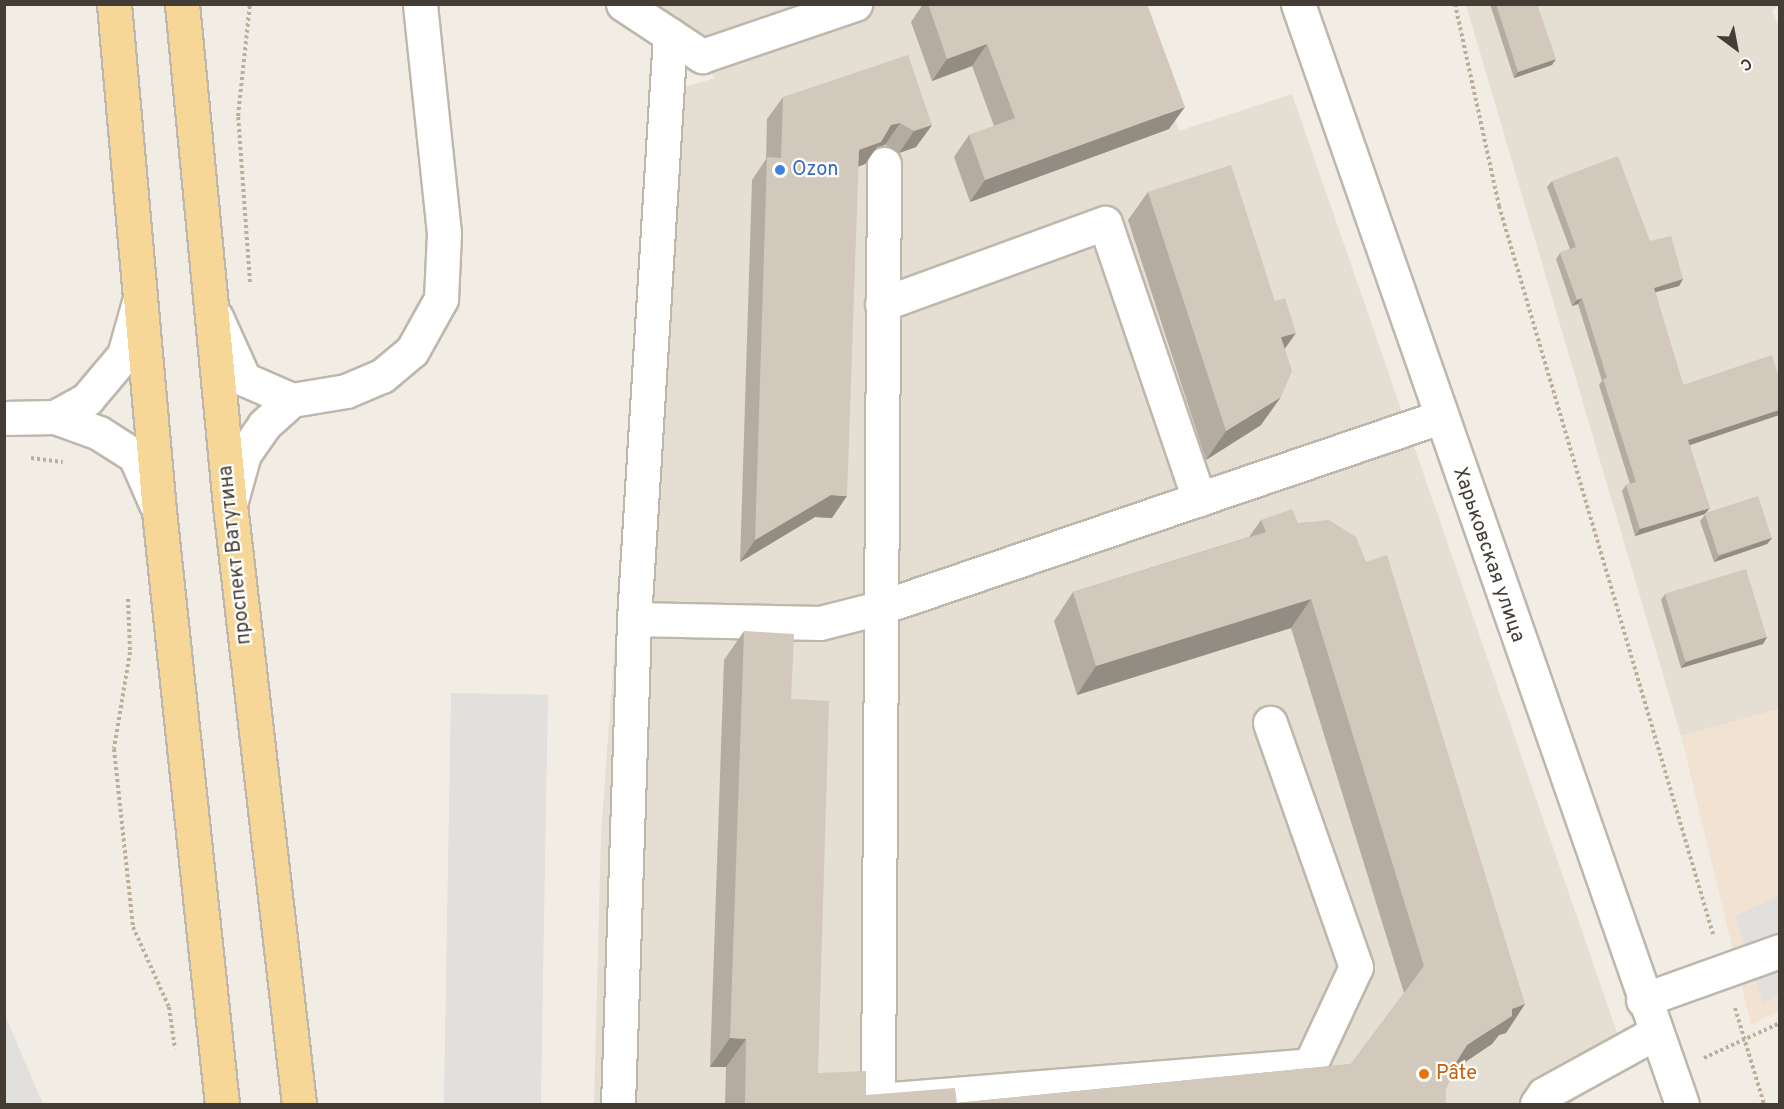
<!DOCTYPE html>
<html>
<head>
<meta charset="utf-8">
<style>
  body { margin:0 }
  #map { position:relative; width:1784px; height:1109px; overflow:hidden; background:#f1ede5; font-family:Overpass,sans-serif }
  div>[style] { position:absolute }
  .residential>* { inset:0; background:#e5ded3 }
  .commercial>* { inset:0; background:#f2e2d1 }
  .parking>* { inset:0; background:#e2e0dd; transform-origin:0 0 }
  .path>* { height:4px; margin-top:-2px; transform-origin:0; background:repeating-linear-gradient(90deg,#bcaf9a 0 3px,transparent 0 6px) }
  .roads { filter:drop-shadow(2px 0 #bfb7ab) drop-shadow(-2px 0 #bfb7ab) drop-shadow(0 2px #bfb7ab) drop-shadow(0 -2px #bfb7ab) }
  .minor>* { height:33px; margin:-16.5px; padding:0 16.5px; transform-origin:16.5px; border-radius:16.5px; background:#fff }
  .major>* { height:33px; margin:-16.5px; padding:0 16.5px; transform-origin:16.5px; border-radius:16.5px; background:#f7d798 }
  .wall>* { inset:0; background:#b5aca1 }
  .shaded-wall>* { inset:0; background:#938c83 }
  .building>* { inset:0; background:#d2c8bb; transform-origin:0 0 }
  .dots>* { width:16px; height:16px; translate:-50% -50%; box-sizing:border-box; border:3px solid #fff; border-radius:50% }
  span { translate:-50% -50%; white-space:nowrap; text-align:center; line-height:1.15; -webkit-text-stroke:4.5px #fff; paint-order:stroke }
  .shop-label { font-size:20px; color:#366cbe }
  .left { translate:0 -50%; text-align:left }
  .street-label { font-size:20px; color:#433d35 }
  .food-label { font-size:20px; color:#c56008 }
  .frame { position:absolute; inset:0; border:6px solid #433d35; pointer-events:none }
  .north { position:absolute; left:1706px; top:18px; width:60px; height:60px; -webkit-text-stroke:4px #fff; paint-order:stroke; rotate:148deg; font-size:16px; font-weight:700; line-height:24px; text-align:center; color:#433d35 }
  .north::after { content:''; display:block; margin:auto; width:21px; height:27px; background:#433d35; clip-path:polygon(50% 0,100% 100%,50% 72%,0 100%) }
</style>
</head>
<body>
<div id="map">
  <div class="residential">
    <div style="clip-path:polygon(654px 5px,1137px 5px,1179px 131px,1292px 94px,1620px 1041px,1572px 1104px,594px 1104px,601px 836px,654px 96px,715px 78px)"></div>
    <div style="clip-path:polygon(1466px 5px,1779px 5px,1772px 10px,1780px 30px,1779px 709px,1681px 736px)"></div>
  </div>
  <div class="commercial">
    <div style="clip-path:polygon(1779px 709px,1779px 1011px,1751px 1025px,1681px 736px)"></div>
  </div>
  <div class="parking">
    <div style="left:451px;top:693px;width:97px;height:411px;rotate:1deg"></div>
    <div style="clip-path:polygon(1779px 896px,1779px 995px,1763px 1003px,1735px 916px)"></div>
    <div style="clip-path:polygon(5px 1015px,43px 1104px,5px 1104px)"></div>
  </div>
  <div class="path">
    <div style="left:1455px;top:4px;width:207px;rotate:77.7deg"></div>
    <div style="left:1499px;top:206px;width:759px;rotate:73.62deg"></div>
    <div style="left:250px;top:282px;width:166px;rotate:-94.1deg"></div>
    <div style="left:238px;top:116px;width:113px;rotate:-83.9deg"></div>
    <div style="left:31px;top:458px;width:32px;rotate:7deg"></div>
    <div style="left:128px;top:599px;width:53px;rotate:87.8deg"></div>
    <div style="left:130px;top:652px;width:98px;rotate:99.4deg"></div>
    <div style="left:114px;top:749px;width:179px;rotate:83.9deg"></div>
    <div style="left:133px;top:927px;width:88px;rotate:65.8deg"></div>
    <div style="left:169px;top:1007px;width:42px;rotate:81.9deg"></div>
    <div style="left:1735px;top:1008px;width:100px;rotate:73.2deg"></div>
    <div style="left:1704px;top:1058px;width:84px;rotate:-24.7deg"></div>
  </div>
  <div class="roads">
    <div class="minor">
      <div style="left:623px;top:4px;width:95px;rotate:33.4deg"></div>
      <div style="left:702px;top:56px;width:162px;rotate:-18.8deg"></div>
      <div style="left:1298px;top:4px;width:1165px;rotate:70.76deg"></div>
      <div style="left:884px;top:164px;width:936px;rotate:90.37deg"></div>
      <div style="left:878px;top:1100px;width:433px;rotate:-4.6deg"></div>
      <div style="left:1310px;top:1065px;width:108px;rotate:-64.9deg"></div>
      <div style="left:1356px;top:967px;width:259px;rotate:-109.4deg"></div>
      <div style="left:882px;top:304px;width:237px;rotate:-20deg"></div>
      <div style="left:1105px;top:223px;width:292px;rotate:71.2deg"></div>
      <div style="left:216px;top:317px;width:68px;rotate:65.7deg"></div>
      <div style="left:244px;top:379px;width:52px;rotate:23.6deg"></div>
      <div style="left:292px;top:400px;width:55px;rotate:-9.5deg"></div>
      <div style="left:346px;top:391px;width:39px;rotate:-23deg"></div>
      <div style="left:382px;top:376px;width:39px;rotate:-40deg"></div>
      <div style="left:412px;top:351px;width:60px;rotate:-60.9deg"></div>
      <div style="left:441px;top:299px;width:66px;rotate:-87.4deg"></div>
      <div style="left:444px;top:233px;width:230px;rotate:-96deg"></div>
      <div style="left:55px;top:417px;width:47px;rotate:20deg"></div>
      <div style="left:99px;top:433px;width:43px;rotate:32.6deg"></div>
      <div style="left:135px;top:456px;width:52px;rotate:66.4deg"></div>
      <div style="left:4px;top:418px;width:51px;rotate:-1.1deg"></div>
      <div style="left:55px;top:417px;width:37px;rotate:-29deg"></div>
      <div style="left:87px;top:399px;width:57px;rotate:-49.9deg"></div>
      <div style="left:124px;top:355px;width:55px;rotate:-74.2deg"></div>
      <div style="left:230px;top:504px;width:52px;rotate:-74.4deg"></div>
      <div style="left:244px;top:454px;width:35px;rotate:-55deg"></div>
      <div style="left:264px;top:425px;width:38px;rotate:-42deg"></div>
      <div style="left:634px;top:619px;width:186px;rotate:1.2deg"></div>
      <div style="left:820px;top:623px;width:61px;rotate:-14.3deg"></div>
      <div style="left:879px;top:608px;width:593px;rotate:-18.8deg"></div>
      <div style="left:1643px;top:1000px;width:145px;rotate:-19.7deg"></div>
      <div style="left:618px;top:1104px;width:485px;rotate:-88.1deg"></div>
      <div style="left:634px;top:619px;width:585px;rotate:-86.47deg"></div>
      <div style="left:1537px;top:1104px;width:12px;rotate:-55deg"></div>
      <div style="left:1544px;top:1094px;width:127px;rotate:-28.8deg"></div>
    </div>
    <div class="major">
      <div style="left:114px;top:4px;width:509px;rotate:84.93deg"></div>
      <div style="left:159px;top:511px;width:596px;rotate:83.94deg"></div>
      <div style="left:182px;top:4px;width:503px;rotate:84.53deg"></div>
      <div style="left:230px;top:505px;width:603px;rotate:83.43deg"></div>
    </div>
  </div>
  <div class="wall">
    <div style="clip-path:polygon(923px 4px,1147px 4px,1169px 129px,970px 202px,954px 157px,969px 135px,994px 126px,972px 66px,932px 81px,911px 22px)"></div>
    <div style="clip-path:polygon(1490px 4px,1537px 4px,1552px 65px,1514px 78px)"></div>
    <div style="clip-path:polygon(783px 97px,932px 125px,916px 147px,899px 153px,885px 145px,877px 147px,865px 164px,858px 167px,832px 518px,815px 517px,740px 562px,752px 180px,766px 159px,767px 119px)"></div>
    <div style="clip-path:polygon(1552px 181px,1650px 241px,1683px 279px,1679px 286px,1655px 292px,1683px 385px,1779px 378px,1779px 415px,1690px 445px,1705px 514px,1635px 536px,1622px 491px,1626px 485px,1630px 484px,1599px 385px,1602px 381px,1578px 304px,1572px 306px,1556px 259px,1560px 253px,1570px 249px,1547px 187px)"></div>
    <div style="clip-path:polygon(1148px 192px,1285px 349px,1261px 425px,1206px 460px,1128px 220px)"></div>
    <div style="clip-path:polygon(1705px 515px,1772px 538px,1767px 544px,1714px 562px,1700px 521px)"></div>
    <div style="clip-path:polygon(1261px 520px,1298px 523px,1525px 1004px,1506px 1033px,1499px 1035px,1492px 1044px,1452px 1071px,1446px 1089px,1446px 1104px,725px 1104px,726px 1067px,710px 1067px,724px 660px,744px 631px,791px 699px,818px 1073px,866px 1095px,957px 1103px,1351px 1064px,1404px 993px,1291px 628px,1077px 695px,1054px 621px,1073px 592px,1249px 537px)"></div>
    <div style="clip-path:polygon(1665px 594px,1767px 637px,1763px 644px,1681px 668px,1661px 600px)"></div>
  </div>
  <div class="shaded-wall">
    <div style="clip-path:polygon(987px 44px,972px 66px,932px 81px,947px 59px)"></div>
    <div style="clip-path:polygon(1556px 59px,1552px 65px,1514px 78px,1518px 72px)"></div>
    <div style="clip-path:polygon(1185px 107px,1169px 129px,970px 202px,985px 180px)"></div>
    <div style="clip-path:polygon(900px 123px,885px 145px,877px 147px,865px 164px,843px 172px,859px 150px,891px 125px)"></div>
    <div style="clip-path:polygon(932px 125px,916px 147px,899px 153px,914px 131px)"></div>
    <div style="clip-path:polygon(1683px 279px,1679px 286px,1649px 294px,1654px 288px)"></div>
    <div style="clip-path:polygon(1582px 298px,1578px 304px,1572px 306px,1577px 300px)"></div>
    <div style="clip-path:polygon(1296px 333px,1276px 361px,1281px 337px)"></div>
    <div style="clip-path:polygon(1281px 397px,1261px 425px,1206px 460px,1226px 431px)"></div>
    <div style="clip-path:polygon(1779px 410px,1779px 415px,1684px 447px,1688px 440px)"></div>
    <div style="clip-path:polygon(831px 495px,847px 496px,832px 518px,815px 517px,740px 562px,755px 540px)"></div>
    <div style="clip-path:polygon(1710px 508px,1705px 514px,1635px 536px,1640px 529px)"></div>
    <div style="clip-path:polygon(1772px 538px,1767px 544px,1714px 562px,1719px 556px)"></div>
    <div style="clip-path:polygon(1311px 599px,1291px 628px,1077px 695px,1096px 666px)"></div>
    <div style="clip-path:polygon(1767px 637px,1763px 644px,1681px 668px,1686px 662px)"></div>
    <div style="clip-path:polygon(1525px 1004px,1506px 1033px,1499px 1035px,1492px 1044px,1447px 1074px,1467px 1045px,1512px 1009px)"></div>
    <div style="clip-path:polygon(730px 1038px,746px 1039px,726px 1067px,710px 1067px)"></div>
  </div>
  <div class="building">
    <div style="clip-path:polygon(928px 4px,1147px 4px,1185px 107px,985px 180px,969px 135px,1015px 118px,987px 44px,947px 59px)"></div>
    <div style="clip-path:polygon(1496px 4px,1537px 4px,1556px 59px,1518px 72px)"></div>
    <div style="clip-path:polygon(908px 55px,932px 125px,914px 131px,900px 123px,891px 125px,881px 142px,859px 150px,847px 496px,831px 495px,755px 540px,767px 157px,781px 158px,783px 97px)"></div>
    <div style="clip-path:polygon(1618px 156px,1650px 241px,1671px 236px,1683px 279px,1654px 288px,1683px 385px,1772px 355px,1779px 378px,1779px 410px,1688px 440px,1710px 508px,1640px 529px,1626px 485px,1636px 482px,1603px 379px,1607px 378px,1582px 298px,1577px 300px,1560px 253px,1576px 247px,1552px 181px)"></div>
    <div style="clip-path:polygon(1231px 165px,1275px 301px,1285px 298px,1296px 333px,1281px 337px,1292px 371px,1281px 397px,1226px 431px,1148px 192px)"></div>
    <div style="left:1758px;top:496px;width:44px;height:56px;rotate:72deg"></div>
    <div style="clip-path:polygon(1292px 509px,1298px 523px,1329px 520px,1356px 537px,1366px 562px,1387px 555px,1525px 1004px,1512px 1009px,1512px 1016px,1467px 1045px,1454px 1066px,1446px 1089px,1446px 1104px,745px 1104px,746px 1039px,730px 1038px,744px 631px,794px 634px,791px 699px,829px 701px,818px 1073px,866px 1071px,866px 1095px,955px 1088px,957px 1103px,1351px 1064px,1424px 966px,1311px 599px,1096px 666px,1073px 592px,1266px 532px,1261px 520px)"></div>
    <div style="left:1746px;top:569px;width:71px;height:85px;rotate:73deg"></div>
  </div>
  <div class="dots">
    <div style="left:780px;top:170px;background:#3f7fe0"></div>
    <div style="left:1424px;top:1074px;background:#e8710a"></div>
  </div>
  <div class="shop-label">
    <span class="left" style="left:792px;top:170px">Ozon</span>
  </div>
  <div class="street-label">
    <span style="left:236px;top:555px;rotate:-96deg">проспект Ватутина</span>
    <span style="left:1488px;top:555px;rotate:71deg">Харьковская улица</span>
  </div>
  <div class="food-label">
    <span class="left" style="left:1436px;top:1074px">Pâte</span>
  </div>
  <div class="frame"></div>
  <div class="north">С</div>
</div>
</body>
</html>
